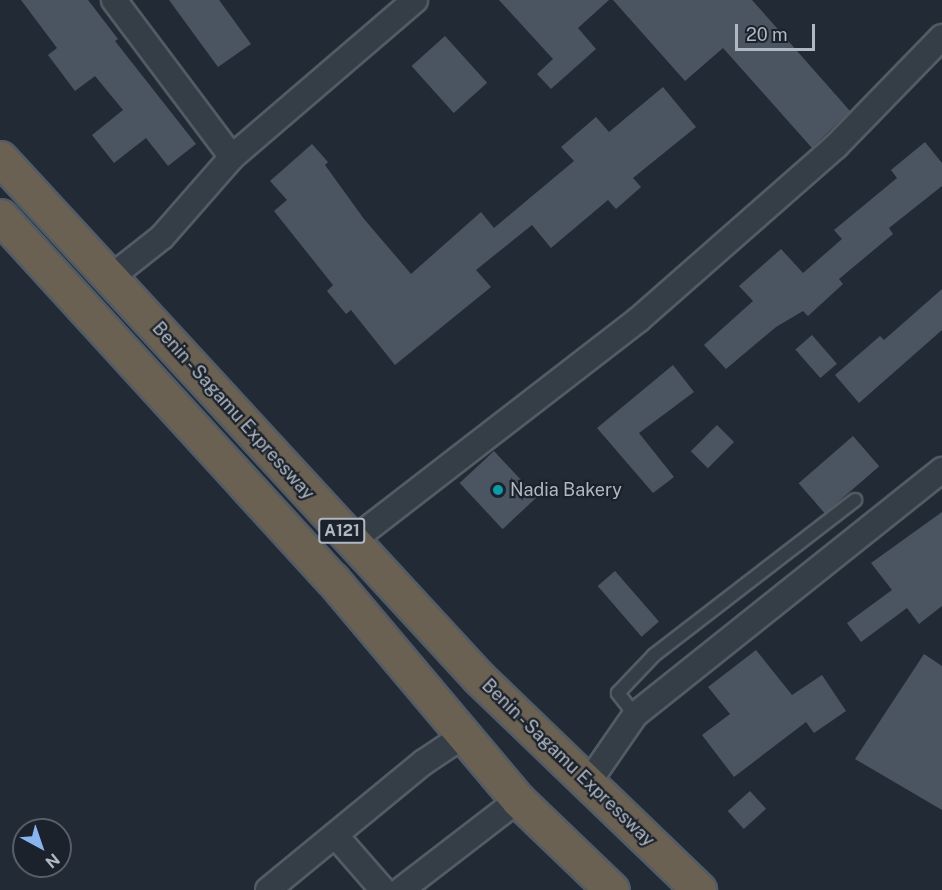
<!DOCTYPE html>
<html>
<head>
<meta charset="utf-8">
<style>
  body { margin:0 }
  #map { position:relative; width:942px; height:890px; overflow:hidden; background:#222b35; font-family:"Public Sans",sans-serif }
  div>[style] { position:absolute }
  .building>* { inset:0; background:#4b5561; transform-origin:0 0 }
  .roads { filter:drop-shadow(2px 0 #535b64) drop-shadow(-2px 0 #535b64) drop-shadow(0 2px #535b64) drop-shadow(0 -2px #535b64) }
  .lane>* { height:12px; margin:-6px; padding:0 6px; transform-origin:6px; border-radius:6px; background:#353d46 }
  .street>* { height:24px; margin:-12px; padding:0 12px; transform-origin:12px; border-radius:12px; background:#353d46 }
  .highway>* { height:33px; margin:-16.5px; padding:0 16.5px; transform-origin:16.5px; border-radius:16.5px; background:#6b6153 }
  .dots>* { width:16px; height:16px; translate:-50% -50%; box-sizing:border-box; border:3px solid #1b222b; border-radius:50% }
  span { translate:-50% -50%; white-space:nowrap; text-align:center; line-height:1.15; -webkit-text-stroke:4.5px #1b222b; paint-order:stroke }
  .shield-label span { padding:2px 4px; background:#1b222b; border:2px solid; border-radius:4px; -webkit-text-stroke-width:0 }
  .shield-label { font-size:16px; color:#b0b8c3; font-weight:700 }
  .street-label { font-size:18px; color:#b0b8c3 }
  .poi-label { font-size:18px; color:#b0b8c3 }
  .left { translate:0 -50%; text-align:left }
  .north { position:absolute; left:12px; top:818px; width:60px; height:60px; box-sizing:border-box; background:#1b222b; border:2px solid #575e68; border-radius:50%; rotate:140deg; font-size:16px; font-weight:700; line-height:24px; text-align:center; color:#b0b8c3 }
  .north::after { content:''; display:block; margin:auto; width:21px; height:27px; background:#8ab4ed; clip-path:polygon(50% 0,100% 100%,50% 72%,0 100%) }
  .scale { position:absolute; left:735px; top:24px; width:80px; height:27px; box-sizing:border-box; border:3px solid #b0b8c3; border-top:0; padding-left:8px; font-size:18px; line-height:21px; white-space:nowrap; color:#b0b8c3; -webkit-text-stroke:4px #1b222b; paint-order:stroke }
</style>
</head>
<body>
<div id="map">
  <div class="building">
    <div style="clip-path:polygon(21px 0,88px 0,118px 39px,115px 41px,196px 144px,168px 166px,146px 138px,114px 163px,92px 135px,123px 110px,95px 76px,75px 91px,48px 55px,57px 48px)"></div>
    <div style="clip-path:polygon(169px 0,219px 0,251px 44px,218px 67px)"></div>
    <div style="clip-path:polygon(499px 0,609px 0,578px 28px,596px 49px,551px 89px,537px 74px,553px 59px)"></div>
    <div style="clip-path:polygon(613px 0,752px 0,850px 111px,812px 148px,723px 48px,685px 81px)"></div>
    <div style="left:445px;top:36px;width:63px;height:45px;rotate:48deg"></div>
    <div style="clip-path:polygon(663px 87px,696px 127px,633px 178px,641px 187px,616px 209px,608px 200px,551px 248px,532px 225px,476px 270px,491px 287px,395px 365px,351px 310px,346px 314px,327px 291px,333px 285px,274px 211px,287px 200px,270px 181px,312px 144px,328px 162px,325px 165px,364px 219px,411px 274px,481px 212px,494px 228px,574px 161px,561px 147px,596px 117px,609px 132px)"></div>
    <div style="clip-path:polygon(925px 142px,942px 163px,942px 186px,889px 228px,893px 234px,839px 279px,843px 284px,808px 316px,803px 311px,776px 327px,726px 369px,704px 345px,753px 301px,739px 286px,781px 249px,803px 273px,842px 239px,834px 230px,897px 178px,891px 170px)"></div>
    <div style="clip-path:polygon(942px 289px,942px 330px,859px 403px,835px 375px,880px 336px,884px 340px)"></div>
    <div style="left:812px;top:335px;width:38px;height:22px;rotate:49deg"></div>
    <div style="clip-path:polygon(673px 365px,694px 392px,639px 433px,674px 477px,653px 493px,597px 428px)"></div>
    <div style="left:717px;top:425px;width:24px;height:37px;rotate:45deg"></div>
    <div style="left:853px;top:436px;width:40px;height:72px;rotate:49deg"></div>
    <div style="left:494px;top:451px;width:63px;height:47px;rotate:47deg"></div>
    <div style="clip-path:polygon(942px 512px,942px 606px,919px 624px,907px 608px,861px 642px,847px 623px,892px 590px,871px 563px)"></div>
    <div style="left:615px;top:571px;width:67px;height:23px;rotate:49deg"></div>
    <div style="clip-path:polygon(756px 650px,792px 695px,822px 675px,846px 711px,814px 733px,806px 722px,734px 777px,702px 735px,730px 714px,708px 687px)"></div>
    <div style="clip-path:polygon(924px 654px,942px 666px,942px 810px,855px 759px)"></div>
    <div style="left:750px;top:791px;width:24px;height:30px;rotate:48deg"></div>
  </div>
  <div class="roads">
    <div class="lane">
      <div style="left:635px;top:715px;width:28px;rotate:-128deg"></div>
      <div style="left:618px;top:693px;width:52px;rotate:-46.5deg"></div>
      <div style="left:654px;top:655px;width:254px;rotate:-37.6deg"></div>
    </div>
    <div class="street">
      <div style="left:114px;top:0;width:196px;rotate:53.1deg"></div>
      <div style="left:110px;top:278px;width:66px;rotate:-38.3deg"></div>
      <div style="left:162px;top:237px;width:106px;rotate:-48.8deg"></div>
      <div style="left:232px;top:157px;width:241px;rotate:-40.6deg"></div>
      <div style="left:352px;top:541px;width:363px;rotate:-37.7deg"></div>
      <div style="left:639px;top:319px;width:262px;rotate:-41.3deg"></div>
      <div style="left:836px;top:146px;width:152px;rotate:-45.8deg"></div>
      <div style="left:588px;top:783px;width:83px;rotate:-55.3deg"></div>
      <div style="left:635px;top:715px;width:393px;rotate:-38.6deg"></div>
      <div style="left:335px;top:835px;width:73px;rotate:48.9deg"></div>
      <div style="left:268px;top:890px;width:202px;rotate:-39.4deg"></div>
      <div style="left:424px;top:762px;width:50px;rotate:-33.7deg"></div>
      <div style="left:401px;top:890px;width:148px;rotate:-37.6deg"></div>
    </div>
    <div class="highway">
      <div style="left:0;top:158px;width:706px;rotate:47.35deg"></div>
      <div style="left:478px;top:677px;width:307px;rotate:43.9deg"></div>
      <div style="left:0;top:216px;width:492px;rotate:47.6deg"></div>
      <div style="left:332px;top:579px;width:289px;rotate:49.9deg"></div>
      <div style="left:518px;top:800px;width:130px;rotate:43.8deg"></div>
    </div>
  </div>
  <div class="dots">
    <div style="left:498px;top:490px;background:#0f9aa8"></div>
  </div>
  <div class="shield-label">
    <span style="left:342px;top:531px">A121</span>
  </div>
  <div class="street-label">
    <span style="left:233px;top:411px;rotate:48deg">Benin - Sagamu Expressway</span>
    <span style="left:568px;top:763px;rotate:44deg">Benin - Sagamu Expressway</span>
  </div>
  <div class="poi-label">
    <span class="left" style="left:510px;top:490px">Nadia Bakery</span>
  </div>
  <div class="north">N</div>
  <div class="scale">20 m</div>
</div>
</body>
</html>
